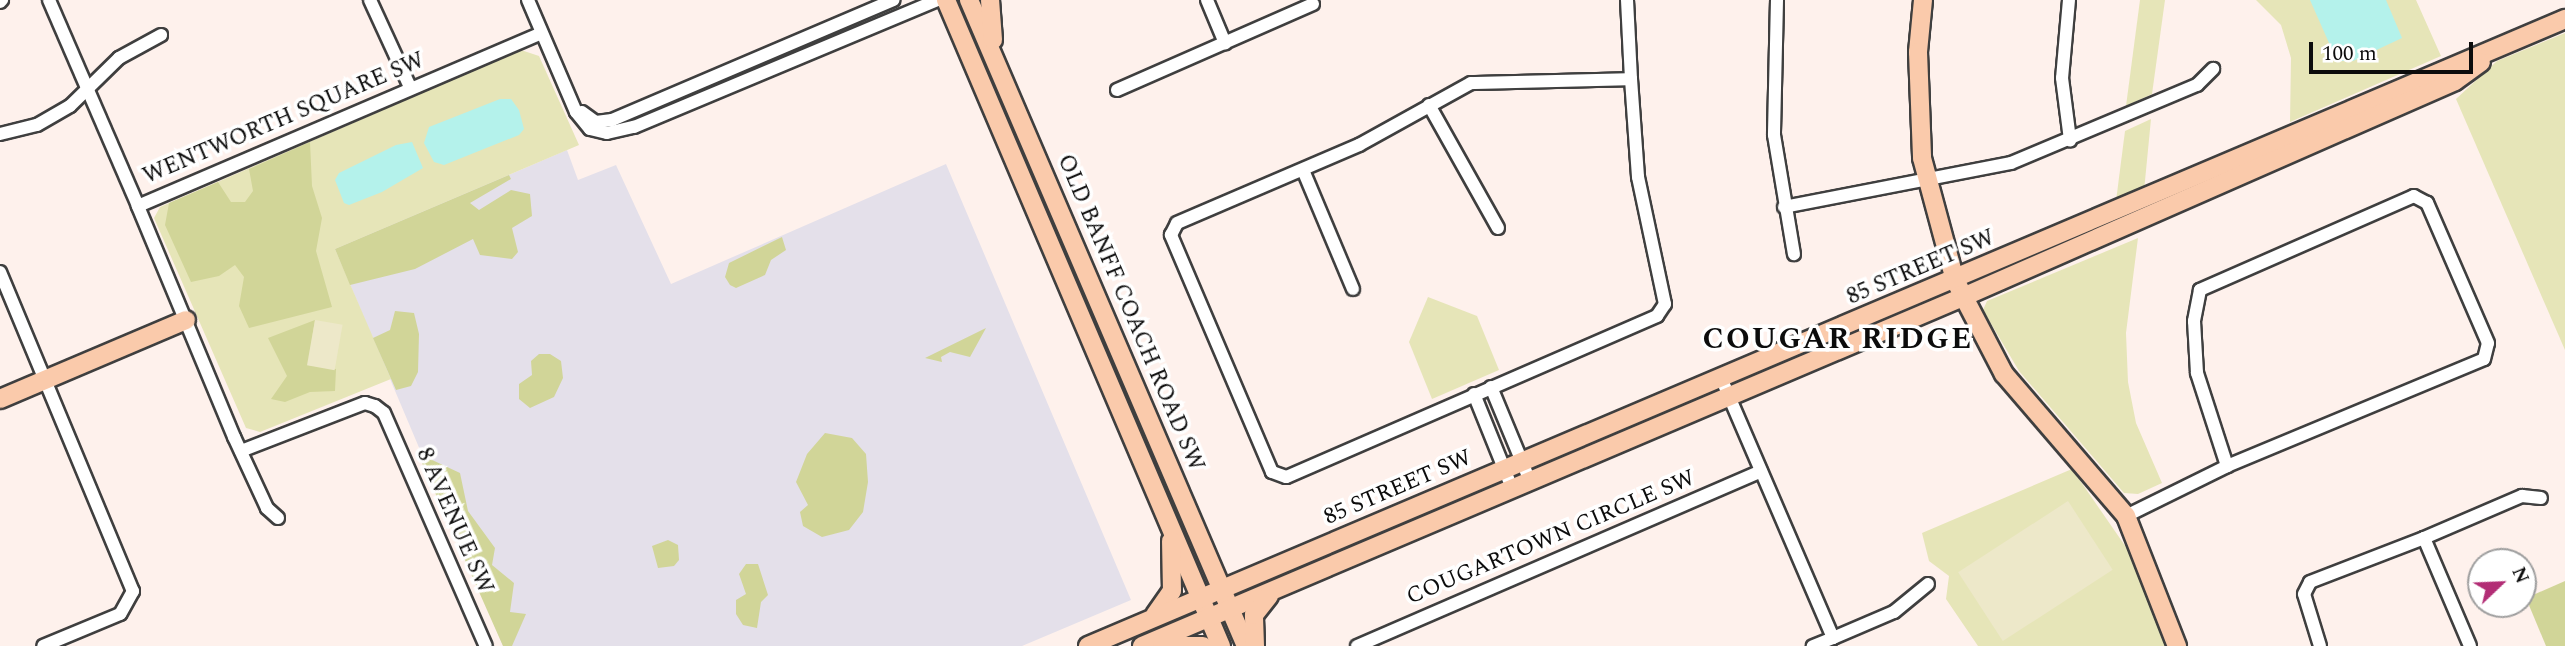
<!DOCTYPE html>
<html>
<head>
<meta charset="utf-8">
<style>
  body { margin:0 }
  #map { position:relative; width:2565px; height:646px; overflow:hidden; background:#fef1ec; font-family:Spectral,serif }
  div>[style] { position:absolute }
  .industrial>* { inset:0; background:#e4e0ea }
  .green>* { inset:0; background:#e6e5b8 }
  .forest>* { inset:0; background:#d1d598 }
  .pitch>* { inset:0; background:#ede8c9; transform-origin:0 0 }
  .water>* { inset:0; background:#b4f2eb }
  .roads { filter:drop-shadow(2px 0 #3f3f3f) drop-shadow(-2px 0 #3f3f3f) drop-shadow(0 2px #3f3f3f) drop-shadow(0 -2px #3f3f3f) }
  .street>* { height:12px; margin:-6px; padding:0 6px; transform-origin:6px; border-radius:6px; background:#fff }
  .secondary>* { height:18px; margin:-9px; padding:0 9px; transform-origin:9px; border-radius:9px; background:#facaab }
  span { translate:-50% -50%; white-space:nowrap; text-align:center; line-height:1.15; -webkit-text-stroke:7px #fff; paint-order:stroke }
  .street-label { font-size:23px; color:#0c0c0c }
  .district-label { font-size:30px; color:#0c0c0c; font-weight:700; letter-spacing:2px }
  .north { position:absolute; left:2467px; top:548px; width:70px; height:70px; box-sizing:border-box; background:#fff; border:2px solid #9e9e9e; border-radius:50%; rotate:67deg; font-size:19px; font-weight:700; line-height:28px; text-align:center; color:#0c0c0c }
  .north::after { content:''; display:block; margin:auto; width:24px; height:32px; background:#b22d75; clip-path:polygon(50% 0,100% 100%,50% 72%,0 100%) }
  .scale { position:absolute; left:2309px; top:42px; width:164px; height:32px; box-sizing:border-box; border:4px solid #0c0c0c; border-top:0; padding-left:9px; font-size:21px; line-height:24px; white-space:nowrap; color:#0c0c0c; -webkit-text-stroke:5px #fff; paint-order:stroke }
</style>
</head>
<body>
<div id="map">
  <div class="industrial">
    <div style="clip-path:polygon(567px 150px,578px 180px,616px 165px,671px 284px,946px 164px,1131px 600px,1022px 646px,503px 646px,335px 249px)"></div>
  </div>
  <div class="green">
    <div style="clip-path:polygon(2140px 0,2165px 0,2152px 94px,2126px 106px)"></div>
    <div style="clip-path:polygon(2256px 0,2416px 0,2441px 56px,2290px 122px,2291px 58px,2281px 25px)"></div>
    <div style="clip-path:polygon(2565px 33px,2565px 350px,2456px 99px,2497px 61px)"></div>
    <div style="clip-path:polygon(521px 50px,539px 56px,579px 145px,335px 249px,391px 379px,260px 432px,246px 428px,154px 218px,160px 207px)"></div>
    <div style="clip-path:polygon(2151px 119px,2144px 191px,2116px 201px,2125px 131px)"></div>
    <div style="clip-path:polygon(2138px 238px,2126px 333px,2128px 382px,2136px 423px,2162px 483px,2138px 494px,2124px 493px,2019px 371px,1983px 310px,1987px 301px)"></div>
    <div style="clip-path:polygon(1428px 297px,1477px 316px,1499px 370px,1432px 399px,1409px 342px)"></div>
    <div style="clip-path:polygon(2072px 469px,2128px 550px,2166px 646px,1978px 646px,1946px 599px,1949px 576px,1929px 561px,1922px 533px)"></div>
  </div>
  <div class="forest">
    <div style="clip-path:polygon(310px 142px,312px 186px,322px 218px,316px 251px,332px 307px,249px 328px,239px 306px,244px 277px,235px 265px,219px 276px,191px 282px,165px 225px,169px 203px,218px 182px,231px 202px,245px 202px,253px 191px,249px 169px)"></div>
    <div style="clip-path:polygon(509px 175px,511px 179px,470px 203px,479px 210px,511px 190px,530px 194px,532px 216px,512px 228px,518px 252px,512px 259px,480px 255px,473px 239px,415px 269px,350px 285px,335px 249px)"></div>
    <div style="clip-path:polygon(782px 237px,786px 250px,771px 260px,765px 275px,736px 288px,730px 285px,725px 277px,729px 263px)"></div>
    <div style="clip-path:polygon(395px 311px,414px 313px,419px 334px,418px 372px,411px 386px,396px 390px,373px 338px,390px 330px)"></div>
    <div style="clip-path:polygon(315px 320px,308px 365px,336px 369px,335px 391px,310px 392px,285px 402px,271px 399px,287px 376px,268px 338px)"></div>
    <div style="clip-path:polygon(986px 328px,970px 357px,950px 352px,941px 357px,942px 362px,925px 358px)"></div>
    <div style="clip-path:polygon(539px 354px,550px 354px,561px 361px,563px 378px,554px 397px,530px 408px,519px 399px,519px 384px,532px 375px,531px 361px)"></div>
    <div style="clip-path:polygon(825px 433px,852px 438px,866px 454px,868px 482px,863px 512px,849px 530px,822px 537px,803px 526px,800px 512px,808px 505px,796px 482px,807px 454px)"></div>
    <div style="clip-path:polygon(430px 459px,460px 473px,468px 511px,495px 548px,492px 565px,514px 583px,510px 612px,526px 614px,512px 646px,503px 646px,421px 461px)"></div>
    <div style="clip-path:polygon(668px 540px,678px 545px,679px 560px,674px 566px,658px 568px,652px 546px)"></div>
    <div style="clip-path:polygon(746px 564px,758px 564px,768px 595px,761px 602px,757px 628px,743px 625px,736px 614px,736px 600px,746px 594px,739px 574px)"></div>
    <div style="clip-path:polygon(2565px 581px,2565px 646px,2546px 646px,2526px 598px)"></div>
  </div>
  <div class="pitch">
    <div style="left:315px;top:320px;width:28px;height:46px;rotate:10deg"></div>
    <div style="left:2068px;top:501px;width:82px;height:131px;rotate:57deg"></div>
  </div>
  <div class="water">
    <div style="clip-path:polygon(2310px 0,2386px 0,2402px 38px,2353px 61px,2337px 61px)"></div>
    <div style="clip-path:polygon(500px 99px,511px 99px,519px 110px,524px 129px,519px 135px,444px 165px,434px 162px,424px 143px,429px 127px)"></div>
    <div style="clip-path:polygon(412px 142px,423px 168px,382px 192px,349px 205px,344px 203px,335px 180px,339px 173px,396px 145px)"></div>
  </div>
  <div class="roads">
    <div class="street">
      <div style="left:49px;top:0;width:224px;rotate:66.6deg"></div>
      <div style="left:370px;top:0;width:96px;rotate:65.3deg"></div>
      <div style="left:528px;top:0;width:122px;rotate:66.8deg"></div>
      <div style="left:576px;top:112px;width:22px;rotate:51deg"></div>
      <div style="left:590px;top:129px;width:17px;rotate:13deg"></div>
      <div style="left:607px;top:133px;width:28px;rotate:-13deg"></div>
      <div style="left:634px;top:127px;width:329px;rotate:-22.7deg"></div>
      <div style="left:1207px;top:0;width:47px;rotate:67.3deg"></div>
      <div style="left:1627px;top:0;width:79px;rotate:87.1deg"></div>
      <div style="left:1777px;top:0;width:135px;rotate:91.3deg"></div>
      <div style="left:1774px;top:135px;width:121px;rotate:80.5deg"></div>
      <div style="left:2069px;top:0;width:78px;rotate:95.1deg"></div>
      <div style="left:2062px;top:78px;width:63px;rotate:82.6deg"></div>
      <div style="left:0;top:2px;width:3px;rotate:-45deg"></div>
      <div style="left:1631px;top:79px;width:98px;rotate:85.9deg"></div>
      <div style="left:1638px;top:177px;width:130px;rotate:78deg"></div>
      <div style="left:1665px;top:304px;width:14px;rotate:124deg"></div>
      <div style="left:1657px;top:316px;width:404px;rotate:156.5deg"></div>
      <div style="left:1286px;top:477px;width:15px;rotate:-160deg"></div>
      <div style="left:1272px;top:472px;width:258px;rotate:-113.1deg"></div>
      <div style="left:1171px;top:235px;width:13px;rotate:-63deg"></div>
      <div style="left:1177px;top:223px;width:198px;rotate:-23.2deg"></div>
      <div style="left:1359px;top:145px;width:128px;rotate:-29deg"></div>
      <div style="left:1471px;top:83px;width:160px;rotate:-1.4deg"></div>
      <div style="left:1117px;top:90px;width:214px;rotate:-23.7deg"></div>
      <div style="left:1429px;top:105px;width:141px;rotate:60.7deg"></div>
      <div style="left:582px;top:112px;width:17px;rotate:36deg"></div>
      <div style="left:596px;top:122px;width:16px;rotate:-7deg"></div>
      <div style="left:612px;top:120px;width:306px;rotate:-23.1deg"></div>
      <div style="left:0;top:134px;width:38px;rotate:-14deg"></div>
      <div style="left:37px;top:125px;width:38px;rotate:-30deg"></div>
      <div style="left:70px;top:106px;width:69px;rotate:-44.4deg"></div>
      <div style="left:119px;top:58px;width:48px;rotate:-28.7deg"></div>
      <div style="left:1303px;top:170px;width:129px;rotate:67.2deg"></div>
      <div style="left:1784px;top:207px;width:231px;rotate:-11deg"></div>
      <div style="left:2011px;top:163px;width:202px;rotate:-22.8deg"></div>
      <div style="left:2197px;top:85px;width:23px;rotate:-45deg"></div>
      <div style="left:0;top:272px;width:346px;rotate:67.4deg"></div>
      <div style="left:133px;top:591px;width:26px;rotate:119deg"></div>
      <div style="left:120px;top:614px;width:83px;rotate:157.4deg"></div>
      <div style="left:1722px;top:380px;width:281px;rotate:66.7deg"></div>
      <div style="left:1833px;top:638px;width:22px;rotate:158deg"></div>
      <div style="left:1491px;top:387px;width:102px;rotate:67.5deg"></div>
      <div style="left:1474px;top:394px;width:101px;rotate:68deg"></div>
      <div style="left:241px;top:451px;width:133px;rotate:-21.2deg"></div>
      <div style="left:365px;top:403px;width:10px;rotate:17deg"></div>
      <div style="left:375px;top:406px;width:11px;rotate:38deg"></div>
      <div style="left:384px;top:413px;width:254px;rotate:66.4deg"></div>
      <div style="left:2126px;top:516px;width:113px;rotate:-26.3deg"></div>
      <div style="left:2227px;top:466px;width:278px;rotate:-22.6deg"></div>
      <div style="left:2484px;top:359px;width:16px;rotate:-76deg"></div>
      <div style="left:2488px;top:343px;width:153px;rotate:-113.5deg"></div>
      <div style="left:2427px;top:203px;width:15px;rotate:-152deg"></div>
      <div style="left:2414px;top:196px;width:234px;rotate:156.3deg"></div>
      <div style="left:2200px;top:290px;width:32px;rotate:101deg"></div>
      <div style="left:2194px;top:321px;width:52px;rotate:86.7deg"></div>
      <div style="left:2197px;top:373px;width:98px;rotate:72.1deg"></div>
      <div style="left:278px;top:518px;width:15px;rotate:-138deg"></div>
      <div style="left:267px;top:508px;width:78px;rotate:-114.9deg"></div>
      <div style="left:234px;top:437px;width:250px;rotate:-112.6deg"></div>
      <div style="left:138px;top:206px;width:439px;rotate:-23.2deg"></div>
      <div style="left:2424px;top:538px;width:107px;rotate:-23.2deg"></div>
      <div style="left:2522px;top:496px;width:19px;rotate:6deg"></div>
      <div style="left:1833px;top:638px;width:66px;rotate:-23.1deg"></div>
      <div style="left:1894px;top:612px;width:44px;rotate:-39.5deg"></div>
      <div style="left:1357px;top:646px;width:440px;rotate:-23.4deg"></div>
      <div style="left:2320px;top:646px;width:54px;rotate:-107.1deg"></div>
      <div style="left:2304px;top:594px;width:13px;rotate:-63deg"></div>
      <div style="left:2310px;top:582px;width:122px;rotate:-21.1deg"></div>
      <div style="left:2424px;top:538px;width:117px;rotate:66.9deg"></div>
    </div>
    <div class="secondary">
      <div style="left:946px;top:0;width:702px;rotate:66.94deg"></div>
      <div style="left:969px;top:0;width:703px;rotate:66.79deg"></div>
      <div style="left:990px;top:0;width:40px;rotate:85.7deg"></div>
      <div style="left:1923px;top:0;width:52px;rotate:95.5deg"></div>
      <div style="left:1918px;top:52px;width:106px;rotate:87.8deg"></div>
      <div style="left:1922px;top:158px;width:126px;rotate:74.9deg"></div>
      <div style="left:1955px;top:280px;width:106px;rotate:62.5deg"></div>
      <div style="left:2004px;top:374px;width:187px;rotate:49.3deg"></div>
      <div style="left:2126px;top:516px;width:140px;rotate:68.6deg"></div>
      <div style="left:0;top:399px;width:202px;rotate:-23deg"></div>
      <div style="left:1155px;top:615px;width:29px;rotate:-55deg"></div>
      <div style="left:1172px;top:591px;width:50px;rotate:-91.1deg"></div>
      <div style="left:1088px;top:646px;width:1605px;rotate:-23deg"></div>
      <div style="left:1142px;top:646px;width:892px;rotate:-23.03deg"></div>
      <div style="left:1963px;top:297px;width:537px;rotate:-23.7deg"></div>
      <div style="left:2455px;top:81px;width:32px;rotate:-36deg"></div>
      <div style="left:1162px;top:646px;width:41px"></div>
      <div style="left:1255px;top:646px;width:31px;rotate:-92deg"></div>
      <div style="left:1254px;top:615px;width:24px;rotate:-52deg"></div>
    </div>
  </div>
  <div class="street-label">
    <span style="left:284px;top:119px;rotate:-23deg">WENTWORTH SQUARE SW</span>
    <span style="left:1921px;top:268px;rotate:-23deg">85 STREET SW</span>
    <span style="left:1130px;top:313px;rotate:67deg">OLD BANFF COACH ROAD SW</span>
    <span style="left:1398px;top:488px;rotate:-23deg">85 STREET SW</span>
    <span style="left:454px;top:521px;rotate:66deg">8 AVENUE SW</span>
    <span style="left:1551px;top:538px;rotate:-23deg">COUGARTOWN CIRCLE SW</span>
  </div>
  <div class="district-label">
    <span style="left:1838px;top:339px">COUGAR RIDGE</span>
  </div>
  <div class="north">N</div>
  <div class="scale">100 m</div>
</div>
</body>
</html>
